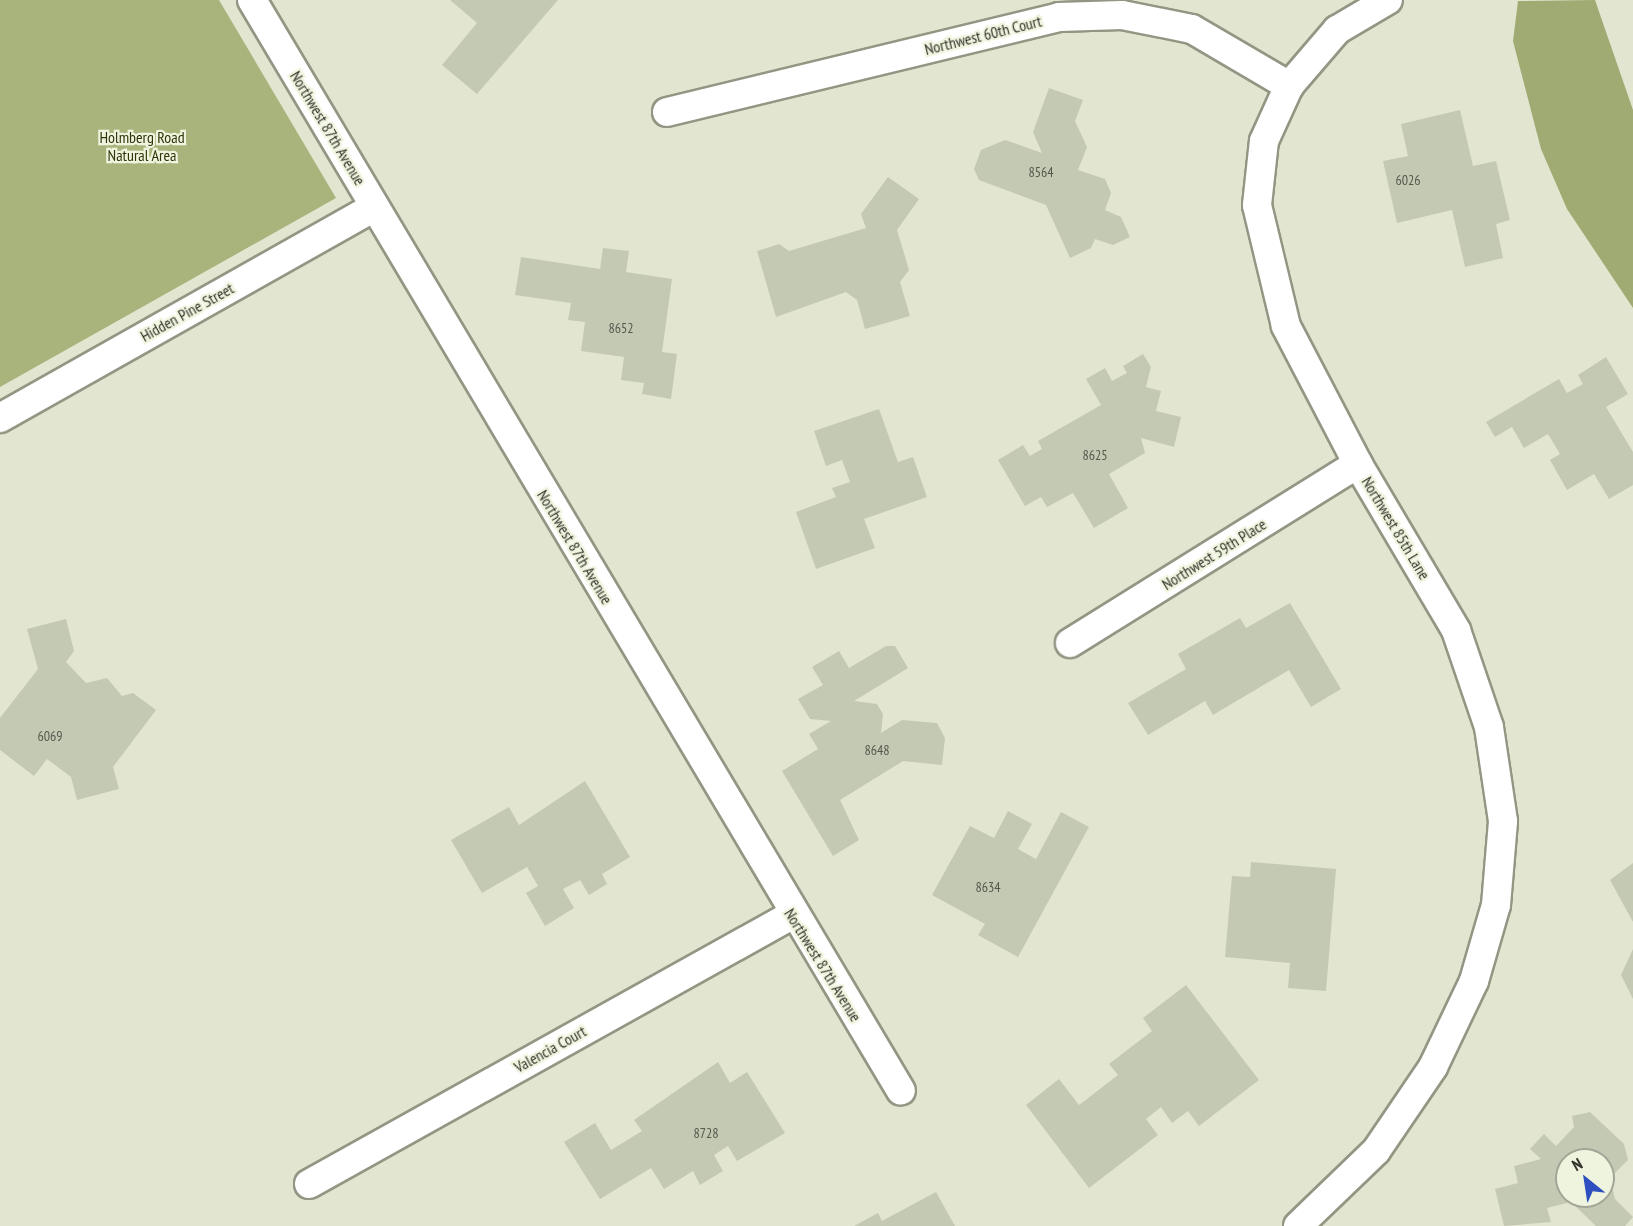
<!DOCTYPE html>
<html>
<head>
<meta charset="utf-8">
<style>
  body { margin:0 }
  #map { position:relative; width:1633px; height:1226px; overflow:hidden; background:#e2e6d1; font-family:"PT Sans Narrow",sans-serif }
  div>[style] { position:absolute }
  .forest>* { inset:0; background:#a9b37c }
  .water>* { inset:0; background:#a0aa73 }
  .building>* { inset:0; background:#c4c9b4 }
  .roads { filter:drop-shadow(2px 0 #929683) drop-shadow(-2px 0 #929683) drop-shadow(0 2px #929683) drop-shadow(0 -2px #929683) }
  .street>* { height:28px; margin:-14px; padding:0 14px; transform-origin:14px; border-radius:14px; background:#fff }
  span { translate:-50% -50%; white-space:nowrap; text-align:center; line-height:1.15; -webkit-text-stroke:4.5px #eff4de; paint-order:stroke }
  .number-label { font-size:14px; color:#56584c }
  .number-label span { -webkit-text-stroke-width:0 }
  .street-label { font-size:16px; color:#31322a }
  .park-label { font-size:16px; color:#2e3408 }
  .north { position:absolute; left:1555px; top:1148px; width:60px; height:60px; box-sizing:border-box; background:#eff4de; border:2px solid #a3a696; border-radius:50%; rotate:330deg; font-size:16px; font-weight:700; line-height:24px; text-align:center; color:#31322a }
  .north::after { content:''; display:block; margin:auto; width:21px; height:27px; background:#2d4fbf; clip-path:polygon(50% 0,100% 100%,50% 72%,0 100%) }
</style>
</head>
<body>
<div id="map">
  <div class="forest">
    <div style="clip-path:polygon(0 0,219px 0,336px 198px,0 387px)"></div>
  </div>
  <div class="water">
    <div style="clip-path:polygon(1595px 0,1633px 110px,1633px 308px,1567px 209px,1541px 149px,1513px 41px,1518px 1px)"></div>
  </div>
  <div class="building">
    <div style="clip-path:polygon(450px 0,558px 0,477px 94px,442px 65px,477px 23px)"></div>
    <div style="clip-path:polygon(1049px 88px,1083px 100px,1075px 121px,1087px 147px,1078px 170px,1105px 179px,1111px 193px,1105px 210px,1121px 217px,1130px 237px,1113px 245px,1095px 239px,1091px 248px,1070px 258px,1046px 205px,979px 180px,974px 169px,981px 150px,1005px 140px,1042px 153px,1033px 132px)"></div>
    <div style="clip-path:polygon(1460px 110px,1473px 166px,1496px 161px,1510px 220px,1496px 224px,1503px 258px,1465px 267px,1452px 210px,1397px 223px,1383px 161px,1408px 156px,1401px 124px)"></div>
    <div style="clip-path:polygon(888px 177px,919px 199px,897px 230px,909px 270px,900px 282px,910px 316px,865px 329px,857px 300px,846px 292px,776px 317px,757px 251px,779px 244px,789px 251px,866px 228px,861px 214px)"></div>
    <div style="clip-path:polygon(603px 248px,629px 251px,626px 272px,672px 279px,662px 352px,677px 354px,671px 399px,642px 394px,644px 383px,621px 380px,624px 357px,581px 351px,585px 322px,568px 320px,571px 303px,515px 295px,521px 257px,600px 269px)"></div>
    <div style="clip-path:polygon(1143px 354px,1151px 367px,1146px 387px,1161px 391px,1156px 411px,1181px 417px,1174px 447px,1141px 438px,1145px 453px,1109px 474px,1128px 508px,1094px 528px,1073px 493px,1047px 507px,1041px 497px,1025px 506px,998px 460px,1023px 445px,1030px 456px,1042px 449px,1038px 441px,1101px 405px,1086px 379px,1105px 368px,1112px 381px,1127px 373px,1123px 366px)"></div>
    <div style="clip-path:polygon(1606px 357px,1628px 394px,1606px 407px,1633px 452px,1633px 485px,1609px 499px,1594px 474px,1567px 490px,1550px 460px,1560px 454px,1548px 434px,1524px 448px,1512px 427px,1495px 437px,1486px 422px,1559px 379px,1567px 393px,1583px 384px,1578px 375px)"></div>
    <div style="clip-path:polygon(879px 409px,898px 462px,913px 457px,927px 497px,864px 519px,875px 548px,816px 569px,796px 512px,836px 497px,832px 488px,850px 482px,842px 460px,826px 466px,814px 431px)"></div>
    <div style="clip-path:polygon(1290px 603px,1341px 689px,1311px 707px,1289px 670px,1213px 715px,1205px 701px,1148px 735px,1128px 703px,1186px 669px,1178px 654px,1240px 618px,1246px 628px)"></div>
    <div style="clip-path:polygon(66px 619px,74px 651px,66px 662px,86px 683px,107px 678px,122px 696px,133px 693px,156px 710px,113px 767px,119px 789px,77px 800px,71px 777px,47px 759px,34px 776px,0 750px,0 718px,38px 669px,27px 629px)"></div>
    <div style="clip-path:polygon(886px 646px,895px 646px,908px 668px,854px 701px,877px 704px,883px 714px,881px 733px,902px 720px,937px 723px,945px 738px,942px 765px,903px 761px,840px 800px,859px 840px,833px 856px,782px 771px,818px 749px,809px 734px,831px 721px,810px 719px,798px 699px,823px 685px,812px 667px,839px 651px,849px 668px)"></div>
    <div style="clip-path:polygon(585px 781px,630px 857px,602px 874px,607px 884px,589px 895px,580px 880px,563px 889px,574px 908px,545px 926px,526px 893px,538px 886px,527px 867px,482px 893px,451px 840px,509px 807px,519px 825px)"></div>
    <div style="clip-path:polygon(1008px 811px,1032px 824px,1018px 849px,1036px 859px,1061px 812px,1089px 827px,1018px 957px,978px 935px,985px 924px,932px 895px,970px 826px,994px 838px)"></div>
    <div style="clip-path:polygon(1251px 862px,1336px 869px,1326px 991px,1288px 988px,1290px 963px,1225px 957px,1232px 876px,1250px 877px)"></div>
    <div style="clip-path:polygon(1633px 863px,1633px 922px,1610px 880px)"></div>
    <div style="clip-path:polygon(1633px 949px,1633px 999px,1621px 975px)"></div>
    <div style="clip-path:polygon(1186px 985px,1259px 1080px,1199px 1126px,1188px 1111px,1172px 1123px,1161px 1107px,1146px 1119px,1158px 1135px,1089px 1188px,1026px 1105px,1059px 1079px,1079px 1105px,1118px 1075px,1109px 1064px,1152px 1031px,1143px 1018px)"></div>
    <div style="clip-path:polygon(718px 1062px,730px 1083px,747px 1072px,785px 1133px,737px 1161px,728px 1146px,714px 1155px,723px 1171px,700px 1185px,693px 1171px,664px 1189px,651px 1168px,600px 1199px,564px 1142px,595px 1123px,611px 1150px,642px 1131px,634px 1120px)"></div>
    <div style="clip-path:polygon(evenodd,1590px 1112px,1624px 1144px,1628px 1160px,1610px 1178px,1615px 1199px,1633px 1217px,1625px 1226px,1596px 1226px,1571px 1202px,1547px 1208px,1551px 1222px,1504px 1226px,1495px 1189px,1518px 1183px,1514px 1166px,1541px 1159px,1530px 1149px,1544px 1134px,1556px 1146px,1574px 1127px,1572px 1116px,1590px 1112px,1567px 1160px,1603px 1160px,1603px 1196px,1567px 1196px,1567px 1160px)"></div>
    <div style="clip-path:polygon(936px 1192px,955px 1226px,854px 1226px,878px 1213px,882px 1221px)"></div>
  </div>
  <div class="roads">
    <div class="street">
      <div style="left:252px;top:0;width:1269px;rotate:59.25deg"></div>
      <div style="left:667px;top:112px;width:403px;rotate:-13.6deg"></div>
      <div style="left:1059px;top:17px;width:63px;rotate:-1.8deg"></div>
      <div style="left:1122px;top:15px;width:71px;rotate:11.3deg"></div>
      <div style="left:1192px;top:29px;width:113px;rotate:30.4deg"></div>
      <div style="left:0;top:418px;width:429px;rotate:-29.4deg"></div>
      <div style="left:1070px;top:643px;width:339px;rotate:-31.9deg"></div>
      <div style="left:309px;top:1184px;width:553px;rotate:-29.12deg"></div>
      <div style="left:1298px;top:1226px;width:108px;rotate:-43.9deg"></div>
      <div style="left:1376px;top:1151px;width:102px;rotate:-55.8deg"></div>
      <div style="left:1433px;top:1067px;width:95px;rotate:-64.5deg"></div>
      <div style="left:1474px;top:981px;width:79px;rotate:-73.9deg"></div>
      <div style="left:1496px;top:905px;width:84px;rotate:-85.2deg"></div>
      <div style="left:1503px;top:821px;width:95px;rotate:-98.5deg"></div>
      <div style="left:1489px;top:727px;width:102px;rotate:-108.8deg"></div>
      <div style="left:1456px;top:630px;width:193px;rotate:-120.6deg"></div>
      <div style="left:1358px;top:464px;width:156px;rotate:-117.6deg"></div>
      <div style="left:1286px;top:326px;width:124px;rotate:-103.5deg"></div>
      <div style="left:1257px;top:205px;width:64px;rotate:-83.8deg"></div>
      <div style="left:1264px;top:141px;width:60px;rotate:-65.6deg"></div>
      <div style="left:1289px;top:86px;width:74px;rotate:-49.4deg"></div>
      <div style="left:1337px;top:30px;width:59px;rotate:-30.5deg"></div>
    </div>
  </div>
  <div class="number-label">
    <span style="left:1041px;top:172px">8564</span>
    <span style="left:1408px;top:180px">6026</span>
    <span style="left:621px;top:328px">8652</span>
    <span style="left:1095px;top:455px">8625</span>
    <span style="left:50px;top:736px">6069</span>
    <span style="left:877px;top:750px">8648</span>
    <span style="left:988px;top:887px">8634</span>
    <span style="left:706px;top:1133px">8728</span>
  </div>
  <div class="street-label">
    <span style="left:983px;top:35px;rotate:-14deg">Northwest 60th Court</span>
    <span style="left:328px;top:128px;rotate:59deg">Northwest 87th Avenue</span>
    <span style="left:187px;top:312px;rotate:-29deg">Hidden Pine Street</span>
    <span style="left:1396px;top:528px;rotate:59deg">Northwest 85th Lane</span>
    <span style="left:575px;top:547px;rotate:59deg">Northwest 87th Avenue</span>
    <span style="left:1214px;top:554px;rotate:-32deg">Northwest 59th Place</span>
    <span style="left:823px;top:965px;rotate:58deg">Northwest 87th Avenue</span>
    <span style="left:550px;top:1049px;rotate:-29deg">Valencia Court</span>
  </div>
  <div class="park-label">
    <span style="left:142px;top:146px">Holmberg Road<br>Natural Area</span>
  </div>
  <div class="north">N</div>
</div>
</body>
</html>
